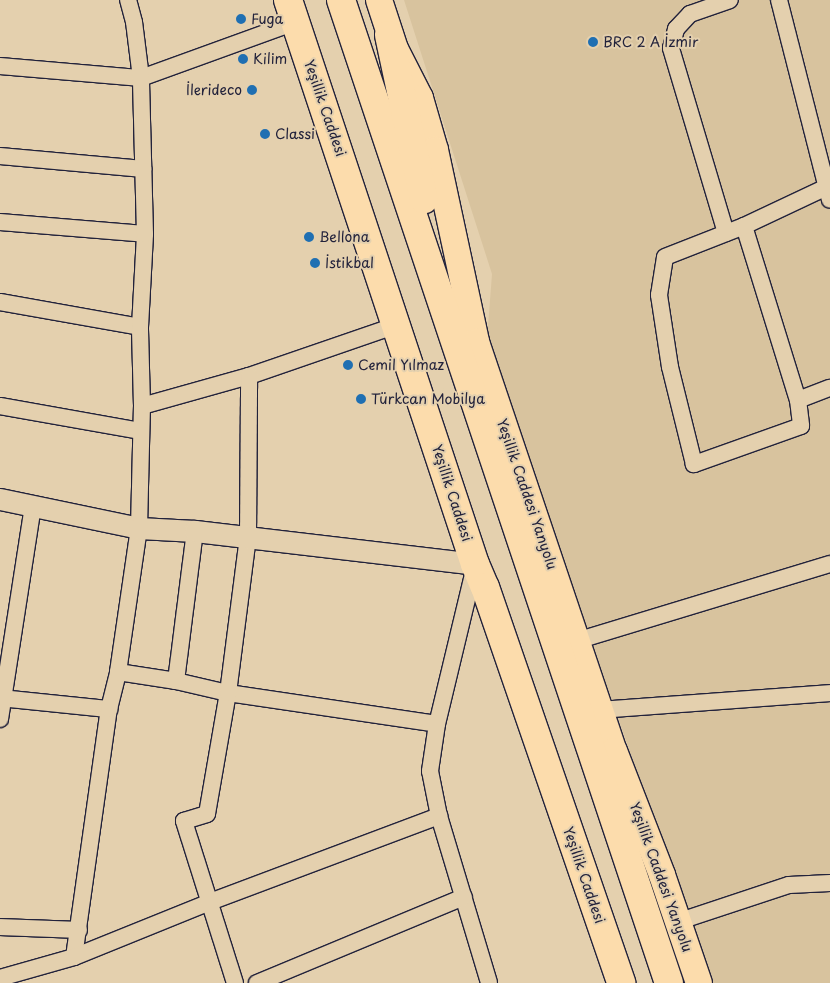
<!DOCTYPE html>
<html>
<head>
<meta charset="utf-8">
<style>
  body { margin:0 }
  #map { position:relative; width:830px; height:983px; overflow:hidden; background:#e4d0ae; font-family:"Playpen Sans",sans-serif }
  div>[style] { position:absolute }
  .built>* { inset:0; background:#d8c39e }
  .roads { filter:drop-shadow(1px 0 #22223b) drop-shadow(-1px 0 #22223b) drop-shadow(0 1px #22223b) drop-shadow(0 -1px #22223b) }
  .minor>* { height:16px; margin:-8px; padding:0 8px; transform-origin:8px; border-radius:8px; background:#e4d0ae }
  .tertiary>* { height:21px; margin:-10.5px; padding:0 10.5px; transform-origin:10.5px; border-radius:10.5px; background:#e4d0ae }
  .primary>* { height:26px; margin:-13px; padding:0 13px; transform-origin:13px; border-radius:13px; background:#fcdcac }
  .trunk>* { height:28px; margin:-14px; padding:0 14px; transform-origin:14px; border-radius:14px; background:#fcdcac }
  .dots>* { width:14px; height:14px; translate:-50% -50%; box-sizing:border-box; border:2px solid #e4d0ae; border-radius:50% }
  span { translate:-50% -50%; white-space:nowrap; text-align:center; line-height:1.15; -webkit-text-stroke:4px #e4d0ae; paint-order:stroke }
  .poi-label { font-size:14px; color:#22223b }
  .left { translate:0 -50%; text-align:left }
  .right { translate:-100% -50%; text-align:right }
  .street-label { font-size:14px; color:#22223b }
</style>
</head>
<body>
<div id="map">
  <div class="built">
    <div style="clip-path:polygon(404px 0,830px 0,830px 983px,710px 983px,487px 340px,492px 274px)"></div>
  </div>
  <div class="roads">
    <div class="minor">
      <div style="left:779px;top:0;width:206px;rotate:75.7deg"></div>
      <div style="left:0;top:66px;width:142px;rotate:4.9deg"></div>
      <div style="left:141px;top:78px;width:165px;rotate:-19.9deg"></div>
      <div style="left:0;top:156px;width:144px;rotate:5.2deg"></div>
      <div style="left:0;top:222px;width:145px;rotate:4.7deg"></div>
      <div style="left:744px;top:226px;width:182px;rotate:72.8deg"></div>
      <div style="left:798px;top:400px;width:26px;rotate:83deg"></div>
      <div style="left:801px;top:426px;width:114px;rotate:160.4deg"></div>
      <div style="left:694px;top:464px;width:100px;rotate:-103.9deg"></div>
      <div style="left:670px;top:367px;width:73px;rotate:-98.7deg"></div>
      <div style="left:659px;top:295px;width:38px;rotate:-81deg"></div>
      <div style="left:665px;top:257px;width:85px;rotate:-21.4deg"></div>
      <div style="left:744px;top:226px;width:92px;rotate:-25.2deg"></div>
      <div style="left:726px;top:233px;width:193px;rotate:-106.6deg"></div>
      <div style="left:671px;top:48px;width:20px;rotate:-75deg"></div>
      <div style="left:676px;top:29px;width:21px;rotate:-47deg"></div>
      <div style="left:690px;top:14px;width:42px;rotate:-19.3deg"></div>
      <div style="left:0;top:302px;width:142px;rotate:10.1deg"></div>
      <div style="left:798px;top:400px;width:34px;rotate:-21deg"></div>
      <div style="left:0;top:406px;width:142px;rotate:10.1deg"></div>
      <div style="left:142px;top:406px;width:111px;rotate:-15.7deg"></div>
      <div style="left:249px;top:376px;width:157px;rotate:-19deg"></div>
      <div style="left:475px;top:566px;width:163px;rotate:103.5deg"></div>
      <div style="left:437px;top:724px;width:48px;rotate:98.5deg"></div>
      <div style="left:430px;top:771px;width:46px;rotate:78.7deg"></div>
      <div style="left:439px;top:816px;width:174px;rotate:73.3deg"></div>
      <div style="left:576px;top:641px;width:265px;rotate:-16.9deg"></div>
      <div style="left:118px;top:672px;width:146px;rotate:-81.7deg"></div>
      <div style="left:139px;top:528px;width:122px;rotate:-88.6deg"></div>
      <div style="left:142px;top:406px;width:79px;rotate:-91.5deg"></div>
      <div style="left:140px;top:327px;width:93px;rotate:-86.9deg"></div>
      <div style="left:145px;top:234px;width:156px;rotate:-91.5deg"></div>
      <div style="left:141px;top:78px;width:56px;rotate:-97.1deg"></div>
      <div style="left:134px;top:22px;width:23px;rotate:-105deg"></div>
      <div style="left:176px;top:681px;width:151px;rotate:-82.8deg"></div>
      <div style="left:0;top:698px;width:110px;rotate:5.8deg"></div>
      <div style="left:600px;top:710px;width:231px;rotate:-4.2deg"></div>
      <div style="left:0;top:719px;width:215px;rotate:-81.2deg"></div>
      <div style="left:677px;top:922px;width:118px;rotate:-18.3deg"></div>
      <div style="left:789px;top:885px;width:41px;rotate:-2.8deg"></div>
      <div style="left:0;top:927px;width:79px;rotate:2.2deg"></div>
      <div style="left:74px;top:957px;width:250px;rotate:-82deg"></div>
      <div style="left:109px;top:709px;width:38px;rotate:-76deg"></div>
      <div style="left:118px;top:672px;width:59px;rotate:8.8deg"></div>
      <div style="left:176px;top:681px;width:53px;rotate:13deg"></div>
      <div style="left:228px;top:693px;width:211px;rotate:8.4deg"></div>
      <div style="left:0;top:978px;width:77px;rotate:-15.8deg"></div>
      <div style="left:74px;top:957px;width:147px;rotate:-22deg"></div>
      <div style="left:210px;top:902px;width:245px;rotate:-20.6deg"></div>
      <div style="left:235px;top:983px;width:170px;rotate:-107.5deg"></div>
      <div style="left:184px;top:821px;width:24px;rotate:-17deg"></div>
      <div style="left:207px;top:814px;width:123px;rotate:-80.2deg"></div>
      <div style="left:228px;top:693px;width:157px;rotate:-82.7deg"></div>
      <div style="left:248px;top:537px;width:161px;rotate:-89.6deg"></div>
      <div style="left:257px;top:983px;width:224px;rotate:-22.6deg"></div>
    </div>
    <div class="tertiary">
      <div style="left:0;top:499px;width:142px;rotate:11.8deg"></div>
      <div style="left:139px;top:528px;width:56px;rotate:3.1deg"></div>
      <div style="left:195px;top:531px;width:282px;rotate:6.7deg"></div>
    </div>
    <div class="primary">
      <div style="left:379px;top:0;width:52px;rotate:71.9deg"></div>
      <div style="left:395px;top:49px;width:55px;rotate:63deg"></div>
      <div style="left:420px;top:98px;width:54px;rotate:73.9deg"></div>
      <div style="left:435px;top:150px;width:196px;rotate:77.9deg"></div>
      <div style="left:476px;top:342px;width:432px;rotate:71.4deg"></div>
      <div style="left:614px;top:751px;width:133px;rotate:68.8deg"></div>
      <div style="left:662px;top:875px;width:114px;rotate:71.1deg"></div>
    </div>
    <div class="trunk">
      <div style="left:288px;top:0;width:594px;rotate:71.66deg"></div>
      <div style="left:475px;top:564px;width:25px;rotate:67deg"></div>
      <div style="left:485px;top:587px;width:419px;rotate:71deg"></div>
      <div style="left:341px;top:0;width:1036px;rotate:71.55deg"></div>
      <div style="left:389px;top:35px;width:168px;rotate:78deg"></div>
    </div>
  </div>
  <div class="dots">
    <div style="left:241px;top:19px;background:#1f6fb2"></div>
    <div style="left:593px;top:42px;background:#1f6fb2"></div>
    <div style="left:243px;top:59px;background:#1f6fb2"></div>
    <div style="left:252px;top:90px;background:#1f6fb2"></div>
    <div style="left:265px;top:134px;background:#1f6fb2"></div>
    <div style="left:309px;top:237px;background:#1f6fb2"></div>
    <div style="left:315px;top:263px;background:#1f6fb2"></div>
    <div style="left:348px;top:365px;background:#1f6fb2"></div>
    <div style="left:361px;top:399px;background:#1f6fb2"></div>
  </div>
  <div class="poi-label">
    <span class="left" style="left:251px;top:19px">Fuga</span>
    <span class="left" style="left:603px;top:42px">BRC 2 A İzmir</span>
    <span class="left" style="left:253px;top:59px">Kilim</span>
    <span class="right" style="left:242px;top:90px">İlerideco</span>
    <span class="left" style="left:275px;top:134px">Classi</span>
    <span class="left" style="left:319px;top:237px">Bellona</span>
    <span class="left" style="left:325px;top:263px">İstikbal</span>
    <span class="left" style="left:358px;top:365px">Cemil Yılmaz</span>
    <span class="left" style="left:371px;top:399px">Türkcan Mobilya</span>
  </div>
  <div class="street-label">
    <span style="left:325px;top:108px;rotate:71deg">Yeşillik Caddesi</span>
    <span style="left:452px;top:493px;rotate:72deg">Yeşillik Caddesi</span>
    <span style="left:527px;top:494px;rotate:71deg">Yeşillik Caddesi Yanyolu</span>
    <span style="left:584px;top:875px;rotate:71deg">Yeşillik Caddesi</span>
    <span style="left:661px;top:877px;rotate:70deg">Yeşillik Caddesi Yanyolu</span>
  </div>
</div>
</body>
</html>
